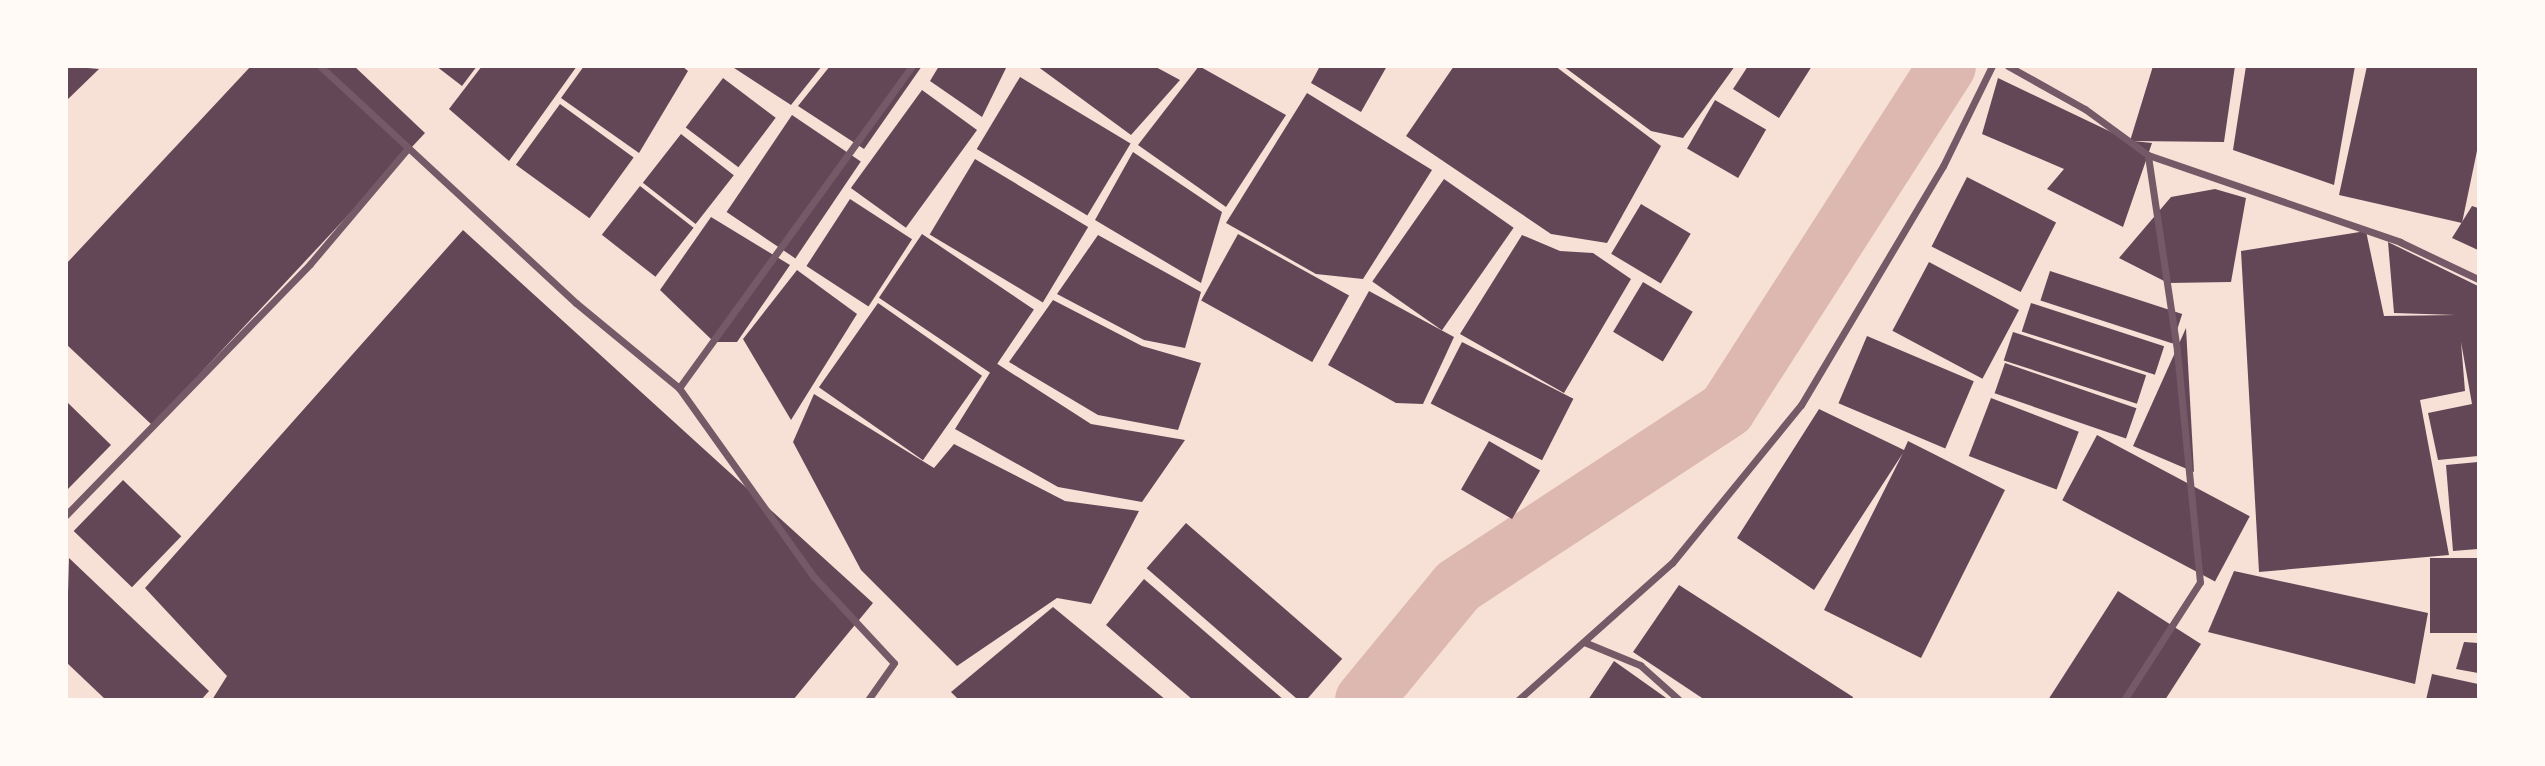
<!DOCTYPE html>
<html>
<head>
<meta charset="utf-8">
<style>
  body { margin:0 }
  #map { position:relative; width:2545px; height:766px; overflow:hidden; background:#f7e1d7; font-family:"Source Sans 3",sans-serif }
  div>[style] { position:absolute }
  .canal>* { height:58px; margin:-29px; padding:0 29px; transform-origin:29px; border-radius:29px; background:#dcb8b0 }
  .building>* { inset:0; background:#644757; transform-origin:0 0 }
  .minor>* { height:7px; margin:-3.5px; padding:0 3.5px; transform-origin:3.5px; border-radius:3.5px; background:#755966 }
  span { translate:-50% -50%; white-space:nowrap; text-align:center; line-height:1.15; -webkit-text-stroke:6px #fffaf5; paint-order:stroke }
  .frame { position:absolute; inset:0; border:68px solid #fffaf5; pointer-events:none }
</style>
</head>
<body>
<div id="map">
  <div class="canal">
    <div style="left:1364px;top:700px;width:148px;rotate:-50.5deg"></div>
    <div style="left:1458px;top:586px;width:322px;rotate:-33.3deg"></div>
    <div style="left:1727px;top:409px;width:407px;rotate:-57.3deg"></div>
  </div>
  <div class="building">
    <div style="clip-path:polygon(66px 66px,99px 69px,66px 101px)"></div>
    <div style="clip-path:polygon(251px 66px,354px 66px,425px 133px,152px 425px,66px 344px,66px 264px)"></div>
    <div style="clip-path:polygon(436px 66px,477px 66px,462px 86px)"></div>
    <div style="clip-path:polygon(482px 66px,577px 66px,509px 161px,449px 109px)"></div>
    <div style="clip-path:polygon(584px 66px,682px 66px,688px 71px,639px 153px,561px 98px)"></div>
    <div style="clip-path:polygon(731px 66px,822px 66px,791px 105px)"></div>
    <div style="clip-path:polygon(830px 66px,922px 66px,864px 149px,798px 106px)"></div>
    <div style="clip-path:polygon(939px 66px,1007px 66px,982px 117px,930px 81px)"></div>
    <div style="clip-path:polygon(1037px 66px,1154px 66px,1180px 80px,1131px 135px)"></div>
    <div style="clip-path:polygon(1199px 66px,1286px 115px,1226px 207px,1138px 145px)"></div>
    <div style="clip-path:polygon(1320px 66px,1387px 66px,1361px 112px,1311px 83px)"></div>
    <div style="clip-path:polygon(1454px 66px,1555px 66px,1661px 146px,1607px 243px,1551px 234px,1406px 136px)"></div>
    <div style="clip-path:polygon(1563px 66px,1735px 66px,1683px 138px,1651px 131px)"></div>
    <div style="clip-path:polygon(1748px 66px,1812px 66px,1779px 118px,1733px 89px)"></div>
    <div style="clip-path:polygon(2153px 66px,2235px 66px,2224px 142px,2133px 141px,2152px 143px,2123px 227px,2047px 189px,2064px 169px,1982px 134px,1998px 78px,2130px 141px)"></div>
    <div style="clip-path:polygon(2246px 66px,2355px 66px,2334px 185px,2233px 150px)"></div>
    <div style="clip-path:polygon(2367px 66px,2478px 66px,2478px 146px,2462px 223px,2339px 195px)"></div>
    <div style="left:1020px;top:77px;width:129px;height:84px;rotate:31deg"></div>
    <div style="left:723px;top:78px;width:66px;height:62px;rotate:37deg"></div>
    <div style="left:922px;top:90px;width:68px;height:121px;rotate:36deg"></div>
    <div style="clip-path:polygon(1307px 93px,1432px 170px,1363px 279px,1316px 274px,1226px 223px)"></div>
    <div style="left:1715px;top:100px;width:59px;height:56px;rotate:30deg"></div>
    <div style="left:560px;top:104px;width:91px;height:75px;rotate:36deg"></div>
    <div style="left:792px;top:115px;width:83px;height:117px;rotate:34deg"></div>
    <div style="left:681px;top:134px;width:67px;height:62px;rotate:38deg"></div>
    <div style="clip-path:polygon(1133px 152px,1222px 212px,1201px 283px,1095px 220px)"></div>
    <div style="left:975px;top:159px;width:132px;height:88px;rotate:31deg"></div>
    <div style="left:1967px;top:177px;width:100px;height:78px;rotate:27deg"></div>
    <div style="left:1444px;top:179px;width:85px;height:125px;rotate:35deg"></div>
    <div style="left:640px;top:186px;width:68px;height:62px;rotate:38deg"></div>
    <div style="clip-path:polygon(2215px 189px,2246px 198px,2231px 282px,2168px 283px,2119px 258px,2171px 197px)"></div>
    <div style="left:850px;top:199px;width:74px;height:80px;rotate:33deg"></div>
    <div style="left:1641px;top:204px;width:58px;height:58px;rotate:31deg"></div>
    <div style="clip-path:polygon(2472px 206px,2478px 208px,2478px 250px,2452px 238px)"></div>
    <div style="clip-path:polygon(711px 217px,790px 265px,737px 342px,714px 342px,660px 290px)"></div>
    <div style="clip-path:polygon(463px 230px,873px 603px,793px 700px,212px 700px,227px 676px,145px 588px)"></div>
    <div style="clip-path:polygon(2366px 231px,2384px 316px,2456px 315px,2394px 313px,2388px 242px,2478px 286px,2478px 456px,2438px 460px,2428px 413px,2472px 404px,2461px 342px,2465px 391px,2420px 400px,2449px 555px,2259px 572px,2241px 251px)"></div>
    <div style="left:922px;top:234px;width:135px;height:77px;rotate:34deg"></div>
    <div style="left:1238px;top:234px;width:127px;height:76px;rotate:29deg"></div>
    <div style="clip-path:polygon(1098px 235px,1201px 292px,1185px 348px,1144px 340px,1057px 294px)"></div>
    <div style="clip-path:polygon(1522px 235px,1560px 251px,1593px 253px,1631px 279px,1564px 393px,1460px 334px)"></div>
    <div style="left:1929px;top:262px;width:102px;height:78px;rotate:28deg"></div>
    <div style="clip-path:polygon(797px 270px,857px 314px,791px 420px,743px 339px)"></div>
    <div style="left:2050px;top:271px;width:139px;height:31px;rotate:18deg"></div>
    <div style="left:1643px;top:282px;width:58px;height:58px;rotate:31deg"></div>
    <div style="clip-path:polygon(1369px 291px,1454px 337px,1423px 404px,1396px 403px,1328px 365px)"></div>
    <div style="clip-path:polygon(1053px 300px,1142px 346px,1201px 363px,1178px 430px,1098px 415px,1009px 362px)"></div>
    <div style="left:878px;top:303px;width:127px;height:103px;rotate:35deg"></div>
    <div style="left:2031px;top:303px;width:140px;height:30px;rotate:18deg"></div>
    <div style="clip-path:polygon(2186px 328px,2194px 472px,2133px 446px)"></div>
    <div style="left:2013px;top:332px;width:140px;height:30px;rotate:18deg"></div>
    <div style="left:1867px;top:336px;width:116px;height:73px;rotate:23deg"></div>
    <div style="left:1462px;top:342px;width:125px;height:69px;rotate:27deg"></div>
    <div style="clip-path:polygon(996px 363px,1091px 424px,1185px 440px,1142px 502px,1058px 487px,955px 429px)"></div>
    <div style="left:2005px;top:363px;width:139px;height:32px;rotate:19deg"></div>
    <div style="clip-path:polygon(814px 394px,934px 468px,954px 444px,1065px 501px,1139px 511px,1091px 604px,1057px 598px,957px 666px,861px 570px,793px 442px)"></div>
    <div style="left:1991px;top:398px;width:94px;height:62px;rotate:21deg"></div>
    <div style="clip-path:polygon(66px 401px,111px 445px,66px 491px)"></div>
    <div style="clip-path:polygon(1819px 409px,1904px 450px,1908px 441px,2005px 490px,1921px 658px,1824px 610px,1903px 453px,1814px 590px,1737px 538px)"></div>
    <div style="left:2097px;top:435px;width:173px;height:74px;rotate:28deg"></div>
    <div style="left:1489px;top:441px;width:59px;height:56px;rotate:30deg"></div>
    <div style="clip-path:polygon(2478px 462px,2478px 549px,2453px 551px,2446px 465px)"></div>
    <div style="left:123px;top:480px;width:81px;height:71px;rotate:44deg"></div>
    <div style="left:1186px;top:523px;width:207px;height:60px;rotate:41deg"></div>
    <div style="clip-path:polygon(69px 558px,209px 691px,201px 700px,106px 700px,66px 662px)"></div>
    <div style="left:2478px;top:558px;width:75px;height:48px;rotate:90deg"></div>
    <div style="clip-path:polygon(2234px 571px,2428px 613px,2415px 684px,2208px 632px)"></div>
    <div style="clip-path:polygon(1144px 579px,1284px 700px,1193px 700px,1106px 625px)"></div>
    <div style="clip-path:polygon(1679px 585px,1853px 697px,1852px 700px,1705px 700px,1633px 652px)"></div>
    <div style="clip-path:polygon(2118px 591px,2201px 644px,2165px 700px,2048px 700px)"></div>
    <div style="clip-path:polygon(1053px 607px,1166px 700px,959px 700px,951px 692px)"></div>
    <div style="clip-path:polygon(2464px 642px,2478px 643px,2478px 673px,2456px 669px)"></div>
    <div style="clip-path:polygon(1614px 661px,1669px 700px,1588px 700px)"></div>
    <div style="clip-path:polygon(2432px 674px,2478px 684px,2478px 700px,2426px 700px)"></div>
  </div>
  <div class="minor">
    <div style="left:320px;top:66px;width:349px;rotate:42.8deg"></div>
    <div style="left:576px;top:303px;width:134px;rotate:39.5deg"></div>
    <div style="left:679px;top:388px;width:232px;rotate:54.5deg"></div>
    <div style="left:814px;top:577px;width:117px;rotate:47.1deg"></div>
    <div style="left:894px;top:663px;width:45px;rotate:125.1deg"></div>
    <div style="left:2008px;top:66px;width:88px;rotate:29.2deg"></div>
    <div style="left:2085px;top:109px;width:78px;rotate:36.1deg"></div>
    <div style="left:2148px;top:155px;width:267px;rotate:19deg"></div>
    <div style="left:2400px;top:242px;width:86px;rotate:25.4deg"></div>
    <div style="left:679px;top:388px;width:397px;rotate:-54.1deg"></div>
    <div style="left:66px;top:515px;width:350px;rotate:-45.8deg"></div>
    <div style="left:310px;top:264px;width:152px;rotate:-49.8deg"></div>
    <div style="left:1584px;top:642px;width:61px;rotate:22.3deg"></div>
    <div style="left:1640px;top:665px;width:52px;rotate:41.9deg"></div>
    <div style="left:1518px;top:700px;width:206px;rotate:-41.7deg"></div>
    <div style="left:1672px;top:563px;width:204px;rotate:-50.8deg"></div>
    <div style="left:1801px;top:405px;width:278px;rotate:-59.3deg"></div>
    <div style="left:1943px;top:166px;width:111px;rotate:-63.9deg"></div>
    <div style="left:2124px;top:700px;width:140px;rotate:-57.2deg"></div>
    <div style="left:2200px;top:582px;width:233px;rotate:-95.7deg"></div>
    <div style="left:2177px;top:350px;width:197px;rotate:-98.5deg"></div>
  </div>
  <div class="frame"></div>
</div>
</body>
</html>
